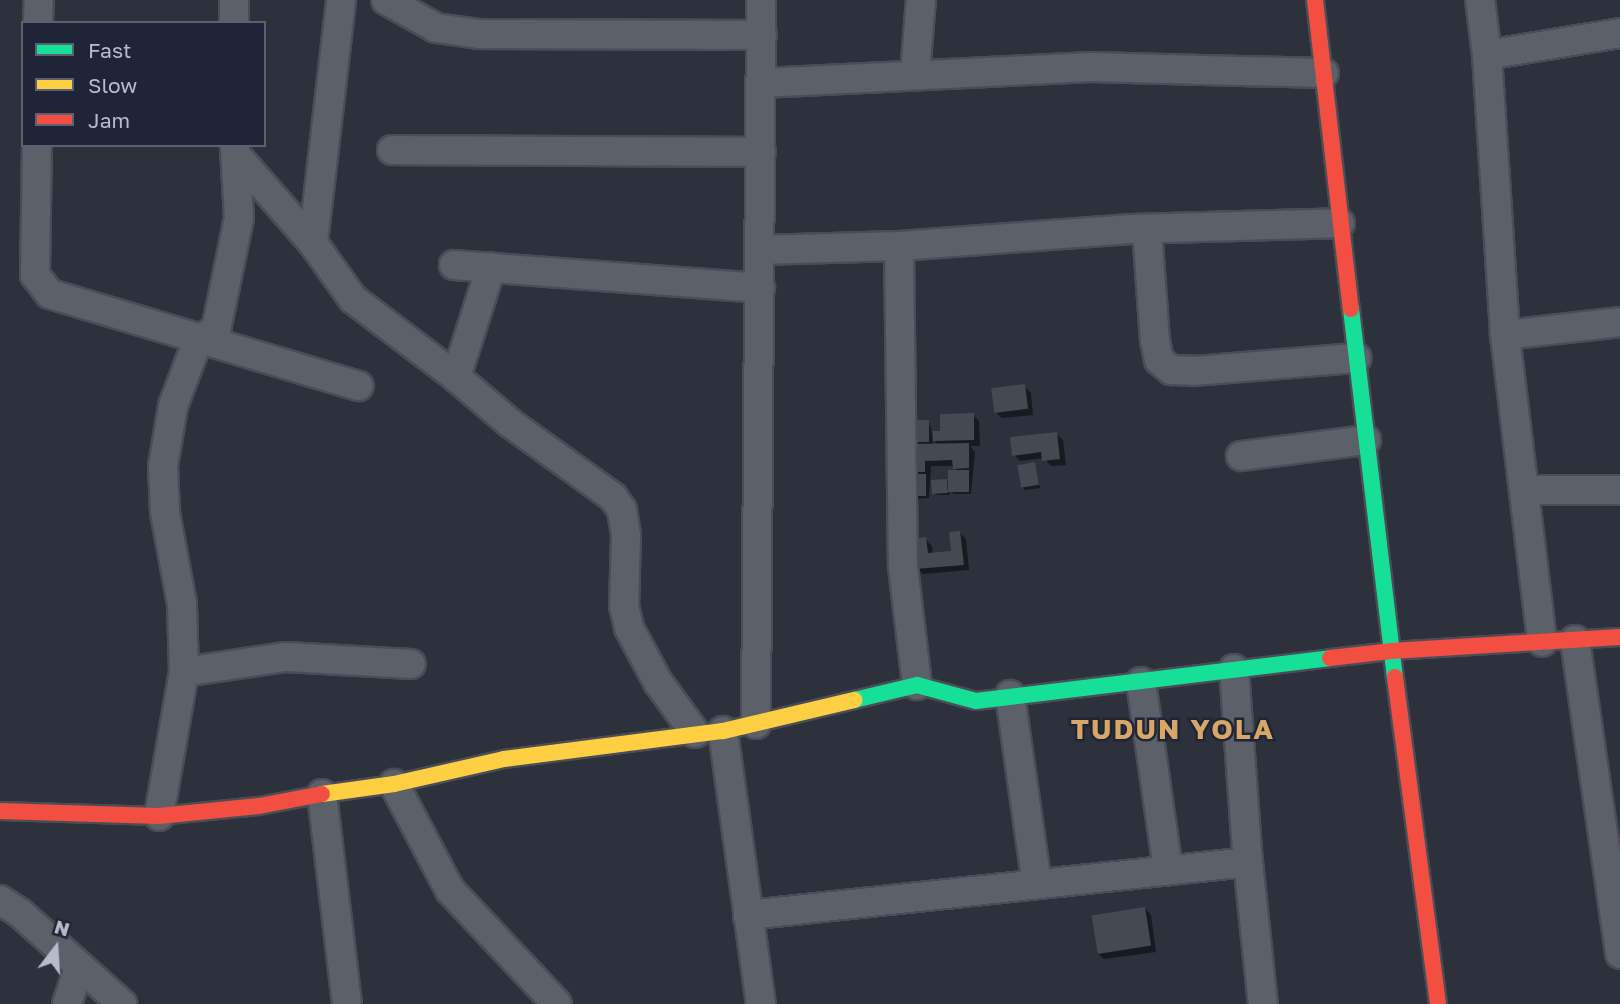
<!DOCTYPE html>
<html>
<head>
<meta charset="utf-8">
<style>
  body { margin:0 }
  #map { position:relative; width:1620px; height:1004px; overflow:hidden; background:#2c313b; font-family:"Golos Text",sans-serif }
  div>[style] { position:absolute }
  .shadow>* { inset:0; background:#0007 }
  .building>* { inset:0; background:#454952; transform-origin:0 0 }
  .roads { filter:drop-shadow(2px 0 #4a4d55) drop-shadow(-2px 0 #4a4d55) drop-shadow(0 2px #4a4d55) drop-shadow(0 -2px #4a4d55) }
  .street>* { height:28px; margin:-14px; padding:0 14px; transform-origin:14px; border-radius:14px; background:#5c6069 }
  .fast>* { height:16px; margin:-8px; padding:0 8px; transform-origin:8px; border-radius:8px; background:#16e098 }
  .slow>* { height:16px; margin:-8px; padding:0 8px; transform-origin:8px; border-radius:8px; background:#ffcf43 }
  .jam>* { height:16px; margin:-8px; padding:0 8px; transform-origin:8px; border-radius:8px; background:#f24e42 }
  span { translate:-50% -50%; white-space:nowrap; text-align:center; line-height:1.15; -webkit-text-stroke:5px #1f2536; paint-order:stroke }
  .district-label { font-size:28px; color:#d6a767; font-weight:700; letter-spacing:2px }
  .legend { position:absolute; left:21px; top:21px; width:245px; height:126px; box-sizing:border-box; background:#1f2536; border:2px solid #5c6172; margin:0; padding:9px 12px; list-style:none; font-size:21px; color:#b7bccb }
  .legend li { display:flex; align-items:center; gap:14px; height:35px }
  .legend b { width:35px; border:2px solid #5c6172 }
  .north { position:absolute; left:21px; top:913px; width:70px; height:70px; -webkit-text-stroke:5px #1f2536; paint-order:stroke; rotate:17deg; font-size:19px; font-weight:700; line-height:28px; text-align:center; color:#b7bccb }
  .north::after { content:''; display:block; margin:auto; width:24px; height:32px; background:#b7bccb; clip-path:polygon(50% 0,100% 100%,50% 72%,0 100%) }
</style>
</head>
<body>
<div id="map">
  <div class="shadow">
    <div style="clip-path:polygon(1024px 386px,1031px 393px,1033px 415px,1002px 418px,995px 412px)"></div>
    <div style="clip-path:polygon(evenodd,973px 415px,979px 421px,980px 446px,970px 446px,975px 452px,971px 494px,954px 494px,949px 490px,950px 495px,936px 495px,934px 493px,946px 480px,951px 485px,958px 472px,954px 466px,931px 466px,929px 498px,917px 499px,914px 496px,918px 476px,913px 471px,919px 446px,915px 442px,929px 421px,932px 433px,942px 433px,973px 415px,932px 438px,939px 446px,933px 446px,932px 438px)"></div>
    <div style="clip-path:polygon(1057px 434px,1063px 440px,1066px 465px,1051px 466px,1044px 458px,1020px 461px,1014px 455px)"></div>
    <div style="clip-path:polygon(1035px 464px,1040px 488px,1025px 490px,1022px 487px)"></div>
    <div style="clip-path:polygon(960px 533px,966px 539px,969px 570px,923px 574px,917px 568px,925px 539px,932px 546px,933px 555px,952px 553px)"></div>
    <div style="clip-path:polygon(1145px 908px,1151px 915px,1156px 952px,1104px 959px,1097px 953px)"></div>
  </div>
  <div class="building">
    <div style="left:1025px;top:384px;width:25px;height:34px;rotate:83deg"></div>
    <div style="clip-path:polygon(974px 413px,974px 440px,933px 441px,932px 431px,940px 431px,940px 414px)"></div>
    <div style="left:913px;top:420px;width:16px;height:22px"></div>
    <div style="clip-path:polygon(1057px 432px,1060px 459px,1042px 461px,1041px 452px,1012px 456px,1010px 437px)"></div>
    <div style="clip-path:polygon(969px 443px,969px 468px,953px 469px,952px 460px,925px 461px,925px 472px,912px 472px,911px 444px)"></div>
    <div style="left:1035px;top:462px;width:23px;height:18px;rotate:80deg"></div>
    <div style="left:948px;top:470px;width:21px;height:22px"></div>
    <div style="left:911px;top:474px;width:15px;height:22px"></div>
    <div style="left:947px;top:479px;width:14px;height:16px;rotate:86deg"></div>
    <div style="clip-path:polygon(960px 531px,964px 565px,915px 569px,913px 539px,926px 537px,928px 553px,951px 551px,949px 532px)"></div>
    <div style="left:1145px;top:907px;width:39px;height:54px;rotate:81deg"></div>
  </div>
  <div class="roads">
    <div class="street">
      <div style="left:234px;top:0;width:23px;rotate:90deg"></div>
      <div style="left:386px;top:0;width:57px;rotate:29.2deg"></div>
      <div style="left:436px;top:28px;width:43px;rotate:7.9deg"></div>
      <div style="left:479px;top:34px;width:283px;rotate:0.2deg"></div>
      <div style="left:1480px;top:0;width:55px;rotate:82.7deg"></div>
      <div style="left:1487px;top:55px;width:281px;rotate:86.3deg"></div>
      <div style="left:1505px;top:335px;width:309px;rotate:83.1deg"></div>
      <div style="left:38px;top:23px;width:23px;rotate:-88deg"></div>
      <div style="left:1487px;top:55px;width:135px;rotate:-9.4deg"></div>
      <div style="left:915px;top:74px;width:74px;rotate:-85.4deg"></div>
      <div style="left:762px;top:83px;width:329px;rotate:-2.8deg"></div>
      <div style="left:1091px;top:67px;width:233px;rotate:1.5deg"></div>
      <div style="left:37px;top:145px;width:130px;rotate:90.9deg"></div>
      <div style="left:35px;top:275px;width:24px;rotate:52deg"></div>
      <div style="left:50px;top:294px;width:322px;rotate:16.6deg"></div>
      <div style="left:392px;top:150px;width:369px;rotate:0.3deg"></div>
      <div style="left:235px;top:154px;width:118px;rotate:48.8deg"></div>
      <div style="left:313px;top:243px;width:69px;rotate:54.5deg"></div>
      <div style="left:353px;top:299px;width:129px;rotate:37.1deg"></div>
      <div style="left:456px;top:377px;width:71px;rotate:40.4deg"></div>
      <div style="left:510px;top:423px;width:127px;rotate:35.7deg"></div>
      <div style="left:613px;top:497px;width:16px;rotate:55deg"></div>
      <div style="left:622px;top:510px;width:26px;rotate:81deg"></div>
      <div style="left:626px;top:536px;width:70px;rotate:91.6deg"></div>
      <div style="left:624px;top:606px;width:23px;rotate:77deg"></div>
      <div style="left:629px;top:628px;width:61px;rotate:61.8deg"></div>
      <div style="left:658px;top:682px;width:63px;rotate:54deg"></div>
      <div style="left:1147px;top:229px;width:111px;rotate:85.9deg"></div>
      <div style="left:1155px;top:340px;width:20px;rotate:79deg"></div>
      <div style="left:1159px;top:360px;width:16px;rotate:40deg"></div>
      <div style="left:1171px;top:370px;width:23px;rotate:2deg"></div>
      <div style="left:1194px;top:371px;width:163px;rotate:-4.6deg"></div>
      <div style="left:313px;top:243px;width:245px;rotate:-83.4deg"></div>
      <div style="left:899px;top:246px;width:321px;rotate:89.3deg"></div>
      <div style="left:903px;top:567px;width:119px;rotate:83.2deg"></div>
      <div style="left:760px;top:250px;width:139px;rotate:-1.6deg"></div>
      <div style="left:899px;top:246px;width:233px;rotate:-4.2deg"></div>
      <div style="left:1131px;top:229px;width:209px;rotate:-1.6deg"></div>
      <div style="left:454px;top:265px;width:307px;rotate:4.3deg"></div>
      <div style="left:1505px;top:335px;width:116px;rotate:-6.4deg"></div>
      <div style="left:198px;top:340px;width:21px;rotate:-29deg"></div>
      <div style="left:216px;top:330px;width:114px;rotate:-78.4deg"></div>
      <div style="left:239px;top:218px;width:70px;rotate:-93.3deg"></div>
      <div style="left:456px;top:377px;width:115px;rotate:-72.3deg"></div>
      <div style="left:1241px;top:456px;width:126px;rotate:-7.3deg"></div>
      <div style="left:1524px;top:490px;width:96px"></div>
      <div style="left:1575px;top:640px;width:317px;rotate:81.8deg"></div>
      <div style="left:1234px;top:669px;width:194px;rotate:85.9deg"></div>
      <div style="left:1248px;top:862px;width:143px;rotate:84deg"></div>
      <div style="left:184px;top:672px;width:103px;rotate:-8.4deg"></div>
      <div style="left:286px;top:657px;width:125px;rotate:3.2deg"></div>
      <div style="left:1141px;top:682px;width:190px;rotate:81.8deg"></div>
      <div style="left:1010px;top:695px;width:191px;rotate:81.9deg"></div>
      <div style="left:756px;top:724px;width:724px;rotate:-89.6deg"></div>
      <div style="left:723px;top:731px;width:276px;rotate:82.1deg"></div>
      <div style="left:394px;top:784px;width:120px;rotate:62.2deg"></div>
      <div style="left:450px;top:890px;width:156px;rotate:46.8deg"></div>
      <div style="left:322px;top:794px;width:211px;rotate:83.2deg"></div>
      <div style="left:159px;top:816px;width:146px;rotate:-80.2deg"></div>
      <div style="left:184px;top:672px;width:68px;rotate:-91.7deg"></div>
      <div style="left:182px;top:604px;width:94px;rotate:-100.5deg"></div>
      <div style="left:165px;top:512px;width:46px;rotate:-92.5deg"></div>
      <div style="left:163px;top:466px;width:61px;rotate:-80.5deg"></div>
      <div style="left:173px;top:406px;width:71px;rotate:-69.3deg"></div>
      <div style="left:0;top:900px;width:24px;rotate:33deg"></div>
      <div style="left:20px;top:913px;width:137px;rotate:41.7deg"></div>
      <div style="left:748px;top:915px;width:503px;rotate:-6.05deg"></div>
      <div style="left:67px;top:1004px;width:40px;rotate:-72deg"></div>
    </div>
    <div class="fast">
      <div style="left:1351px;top:309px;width:371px;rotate:83.2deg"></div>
      <div style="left:854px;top:700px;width:65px;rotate:-13.4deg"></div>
      <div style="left:917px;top:685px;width:61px;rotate:15.2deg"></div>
      <div style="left:976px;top:701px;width:357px;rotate:-6.9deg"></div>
    </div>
    <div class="slow">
      <div style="left:322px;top:794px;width:73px;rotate:-7.9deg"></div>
      <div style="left:394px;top:784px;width:113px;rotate:-12.8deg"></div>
      <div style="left:504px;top:759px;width:221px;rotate:-7.3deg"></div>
      <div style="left:723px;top:731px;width:135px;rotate:-13.3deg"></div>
    </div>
    <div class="jam">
      <div style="left:1315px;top:0;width:311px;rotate:83.4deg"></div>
      <div style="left:1330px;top:658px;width:61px;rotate:-6.5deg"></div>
      <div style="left:1391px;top:651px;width:229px;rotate:-3.5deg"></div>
      <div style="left:1395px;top:677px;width:330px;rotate:82.5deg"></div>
      <div style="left:0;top:811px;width:159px;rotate:1.8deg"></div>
      <div style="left:159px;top:816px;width:100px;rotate:-5.7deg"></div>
      <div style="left:259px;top:806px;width:64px;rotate:-10.8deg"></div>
    </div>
  </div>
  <div class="district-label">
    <span style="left:1173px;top:729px">TUDUN YOLA</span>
  </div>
  <ul class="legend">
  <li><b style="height:9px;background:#16e098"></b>Fast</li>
  <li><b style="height:9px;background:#ffcf43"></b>Slow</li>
  <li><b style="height:9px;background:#f24e42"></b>Jam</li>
  </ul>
  <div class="north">N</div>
</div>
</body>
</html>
